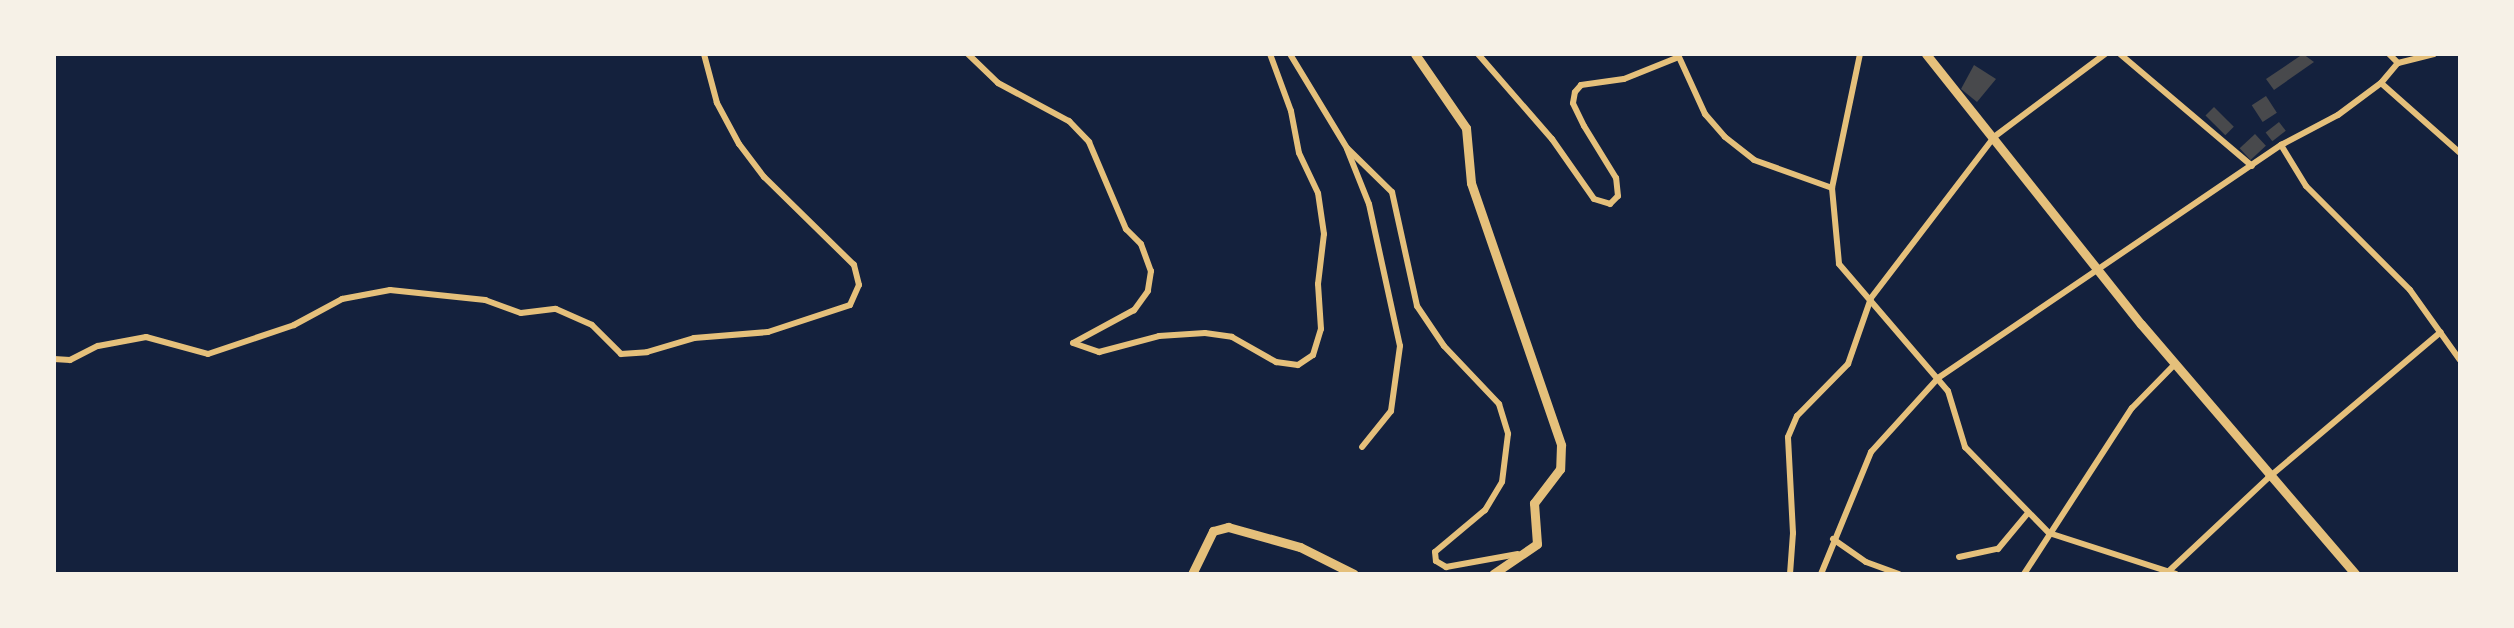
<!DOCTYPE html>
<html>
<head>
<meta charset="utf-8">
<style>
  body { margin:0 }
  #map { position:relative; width:2514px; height:628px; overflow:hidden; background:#14213d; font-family:"Noto Serif",serif }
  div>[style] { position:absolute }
  .building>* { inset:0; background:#48494c; transform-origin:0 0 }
  .minor>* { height:6px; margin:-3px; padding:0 3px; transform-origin:3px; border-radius:3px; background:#e5c07b }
  .primary>* { height:9px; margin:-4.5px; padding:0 4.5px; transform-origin:4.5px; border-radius:4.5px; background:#e5c07b }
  span { translate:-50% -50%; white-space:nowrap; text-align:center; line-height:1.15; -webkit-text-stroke:7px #f6f1e7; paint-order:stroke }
  .frame { position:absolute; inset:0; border:56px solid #f6f1e7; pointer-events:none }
</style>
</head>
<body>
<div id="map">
  <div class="building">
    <div style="clip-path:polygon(2303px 54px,2314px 62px,2274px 90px,2266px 79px)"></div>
    <div style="clip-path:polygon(1974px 65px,1996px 79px,1977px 102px,1961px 89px)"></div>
    <div style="left:2266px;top:96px;width:20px;height:17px;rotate:57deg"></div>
    <div style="left:2214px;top:107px;width:28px;height:12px;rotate:45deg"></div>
    <div style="left:2279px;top:122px;width:11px;height:17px;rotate:52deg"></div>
    <div style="left:2255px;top:134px;width:16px;height:21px;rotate:47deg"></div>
  </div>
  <div class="minor">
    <div style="left:968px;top:54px;width:42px;rotate:44deg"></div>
    <div style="left:998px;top:83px;width:81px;rotate:28.2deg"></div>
    <div style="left:1069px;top:121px;width:29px;rotate:46deg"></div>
    <div style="left:1089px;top:142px;width:95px;rotate:67deg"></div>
    <div style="left:1126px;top:229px;width:21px;rotate:45deg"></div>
    <div style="left:1141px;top:244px;width:29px;rotate:70deg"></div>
    <div style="left:1151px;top:271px;width:20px;rotate:99deg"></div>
    <div style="left:1148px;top:291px;width:24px;rotate:126deg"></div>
    <div style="left:1134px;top:310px;width:69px;rotate:151.6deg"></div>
    <div style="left:1073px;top:343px;width:28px;rotate:19deg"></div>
    <div style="left:1099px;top:352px;width:62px;rotate:-14.9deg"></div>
    <div style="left:1159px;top:336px;width:46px;rotate:-3.7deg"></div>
    <div style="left:1205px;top:333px;width:27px;rotate:8deg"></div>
    <div style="left:1232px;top:337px;width:51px;rotate:29.6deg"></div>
    <div style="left:1276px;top:362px;width:22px;rotate:8deg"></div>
    <div style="left:1298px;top:365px;width:18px;rotate:-34deg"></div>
    <div style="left:1313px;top:355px;width:27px;rotate:-73deg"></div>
    <div style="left:1321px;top:329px;width:45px;rotate:-93.8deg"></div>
    <div style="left:1318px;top:284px;width:50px;rotate:-83.2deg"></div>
    <div style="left:1324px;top:234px;width:41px;rotate:-98.3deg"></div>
    <div style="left:1318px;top:193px;width:44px;rotate:-115.4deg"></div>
    <div style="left:1299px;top:153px;width:43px;rotate:-100.8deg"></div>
    <div style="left:1291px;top:111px;width:61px;rotate:-110.2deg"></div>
    <div style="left:1290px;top:54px;width:110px;rotate:58.8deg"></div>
    <div style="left:1347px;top:148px;width:63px;rotate:44.4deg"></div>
    <div style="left:1392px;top:192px;width:117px;rotate:77.6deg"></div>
    <div style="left:1417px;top:306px;width:48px;rotate:56deg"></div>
    <div style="left:1444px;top:346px;width:80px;rotate:46.5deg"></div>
    <div style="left:1499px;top:404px;width:31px;rotate:73deg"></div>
    <div style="left:1508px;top:434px;width:48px;rotate:97.1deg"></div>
    <div style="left:1502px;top:482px;width:33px;rotate:121deg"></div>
    <div style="left:1485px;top:510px;width:65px;rotate:140deg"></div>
    <div style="left:1435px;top:552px;width:9px;rotate:84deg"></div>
    <div style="left:1436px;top:561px;width:12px;rotate:31deg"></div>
    <div style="left:1446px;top:567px;width:73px;rotate:-10.2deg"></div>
    <div style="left:1478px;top:54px;width:113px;rotate:49deg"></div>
    <div style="left:1552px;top:139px;width:73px;rotate:55deg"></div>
    <div style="left:1594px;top:199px;width:17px;rotate:17deg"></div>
    <div style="left:1610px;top:204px;width:11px;rotate:-45deg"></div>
    <div style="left:1618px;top:196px;width:18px;rotate:-96deg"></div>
    <div style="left:1616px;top:178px;width:61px;rotate:-121.6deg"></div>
    <div style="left:1584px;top:126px;width:25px;rotate:-116deg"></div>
    <div style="left:1573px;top:103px;width:11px;rotate:-80deg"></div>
    <div style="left:1575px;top:92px;width:9px;rotate:-49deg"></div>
    <div style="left:1581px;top:85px;width:43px;rotate:-7.9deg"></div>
    <div style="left:1624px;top:79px;width:59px;rotate:-21.8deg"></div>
    <div style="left:1679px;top:57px;width:63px;rotate:65.5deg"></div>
    <div style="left:1705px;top:114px;width:30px;rotate:49deg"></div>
    <div style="left:1725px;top:137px;width:37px;rotate:38deg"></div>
    <div style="left:1754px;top:160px;width:83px;rotate:19.7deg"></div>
    <div style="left:1860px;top:54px;width:137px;rotate:101.8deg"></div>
    <div style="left:1832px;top:188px;width:76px;rotate:84.7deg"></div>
    <div style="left:1839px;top:264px;width:167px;rotate:49.4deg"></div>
    <div style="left:1948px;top:391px;width:59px;rotate:73.1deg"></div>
    <div style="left:1965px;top:447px;width:120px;rotate:45.7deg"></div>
    <div style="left:2049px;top:533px;width:133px;rotate:17.9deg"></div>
    <div style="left:2120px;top:54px;width:173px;rotate:40.3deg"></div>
    <div style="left:2389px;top:54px;width:13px;rotate:45deg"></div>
    <div style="left:2381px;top:83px;width:106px;rotate:41.5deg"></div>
    <div style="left:2281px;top:145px;width:48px;rotate:58.6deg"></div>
    <div style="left:2306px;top:186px;width:147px;rotate:45deg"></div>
    <div style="left:2410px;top:290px;width:86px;rotate:54.5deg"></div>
    <div style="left:1347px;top:149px;width:59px;rotate:68.2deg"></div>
    <div style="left:1369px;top:204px;width:145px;rotate:77.7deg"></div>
    <div style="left:1400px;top:346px;width:66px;rotate:97.9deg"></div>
    <div style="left:1391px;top:411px;width:46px;rotate:128.9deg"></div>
    <div style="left:54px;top:359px;width:16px;rotate:4deg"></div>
    <div style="left:70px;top:360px;width:31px;rotate:-27deg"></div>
    <div style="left:98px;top:346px;width:49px;rotate:-10.6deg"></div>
    <div style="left:146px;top:337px;width:64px;rotate:15.3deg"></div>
    <div style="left:208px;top:354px;width:91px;rotate:-18.6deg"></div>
    <div style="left:294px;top:325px;width:55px;rotate:-28.4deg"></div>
    <div style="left:342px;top:299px;width:49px;rotate:-10.6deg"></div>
    <div style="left:390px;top:290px;width:96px;rotate:6deg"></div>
    <div style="left:485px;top:300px;width:38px;rotate:20deg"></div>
    <div style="left:521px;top:313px;width:35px;rotate:-7deg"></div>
    <div style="left:556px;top:309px;width:39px;rotate:24deg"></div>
    <div style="left:592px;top:325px;width:41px;rotate:45deg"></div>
    <div style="left:621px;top:354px;width:26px;rotate:-4deg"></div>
    <div style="left:647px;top:352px;width:49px;rotate:-16.6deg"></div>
    <div style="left:694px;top:338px;width:74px;rotate:-4.6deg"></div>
    <div style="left:768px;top:332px;width:86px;rotate:-18.2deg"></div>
    <div style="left:850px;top:305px;width:22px;rotate:-66deg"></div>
    <div style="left:859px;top:285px;width:21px;rotate:-104deg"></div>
    <div style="left:854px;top:265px;width:126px;rotate:-135.6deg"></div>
    <div style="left:764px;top:177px;width:41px;rotate:-127.1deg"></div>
    <div style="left:739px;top:144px;width:47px;rotate:-118.2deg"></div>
    <div style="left:717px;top:103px;width:51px;rotate:-104.9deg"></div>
    <div style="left:1833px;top:539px;width:40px;rotate:34.9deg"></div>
    <div style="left:1866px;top:562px;width:35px;rotate:20deg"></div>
    <div style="left:1959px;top:557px;width:40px;rotate:-12deg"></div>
    <div style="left:1998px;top:549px;width:47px;rotate:-50.2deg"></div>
    <div style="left:2169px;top:571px;width:136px;rotate:-43.2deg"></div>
    <div style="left:2268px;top:478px;width:226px;rotate:-40.2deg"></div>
    <div style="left:1790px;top:574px;width:41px;rotate:-85.8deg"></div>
    <div style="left:1793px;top:533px;width:96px;rotate:-93deg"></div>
    <div style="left:1788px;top:437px;width:23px;rotate:-67deg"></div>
    <div style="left:1797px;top:416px;width:73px;rotate:-45.6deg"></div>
    <div style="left:1848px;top:364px;width:70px;rotate:-70.8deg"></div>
    <div style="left:1871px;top:298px;width:203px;rotate:-52.6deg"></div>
    <div style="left:1994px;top:137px;width:139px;rotate:-36.8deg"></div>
    <div style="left:1821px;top:574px;width:132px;rotate:-67.7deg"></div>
    <div style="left:1871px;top:452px;width:100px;rotate:-47.8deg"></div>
    <div style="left:1938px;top:378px;width:415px;rotate:-34.2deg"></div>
    <div style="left:2281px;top:145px;width:64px;rotate:-27.8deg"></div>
    <div style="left:2338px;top:115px;width:54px;rotate:-36.7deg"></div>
    <div style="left:2381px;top:83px;width:26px;rotate:-50deg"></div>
    <div style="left:2398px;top:63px;width:37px;rotate:-14deg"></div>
    <div style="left:2024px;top:574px;width:198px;rotate:-57deg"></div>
    <div style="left:2132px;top:408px;width:60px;rotate:-45.7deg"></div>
  </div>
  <div class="primary">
    <div style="left:1415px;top:54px;width:90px;rotate:55.4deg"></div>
    <div style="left:1466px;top:128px;width:55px;rotate:84.8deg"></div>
    <div style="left:1471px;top:183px;width:277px;rotate:71deg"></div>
    <div style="left:1561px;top:445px;width:24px;rotate:92deg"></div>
    <div style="left:1560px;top:469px;width:43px;rotate:127.4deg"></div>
    <div style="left:1534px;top:503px;width:41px;rotate:85.8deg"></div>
    <div style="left:1537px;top:544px;width:53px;rotate:145.7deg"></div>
    <div style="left:1926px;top:54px;width:345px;rotate:51.5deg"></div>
    <div style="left:2141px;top:324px;width:329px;rotate:49.4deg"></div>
    <div style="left:1192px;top:574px;width:48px;rotate:-64deg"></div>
    <div style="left:1213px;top:531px;width:16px;rotate:-15deg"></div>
    <div style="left:1228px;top:527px;width:75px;rotate:15.5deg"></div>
    <div style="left:1300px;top:547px;width:60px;rotate:26.6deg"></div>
  </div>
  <div class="frame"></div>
</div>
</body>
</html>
